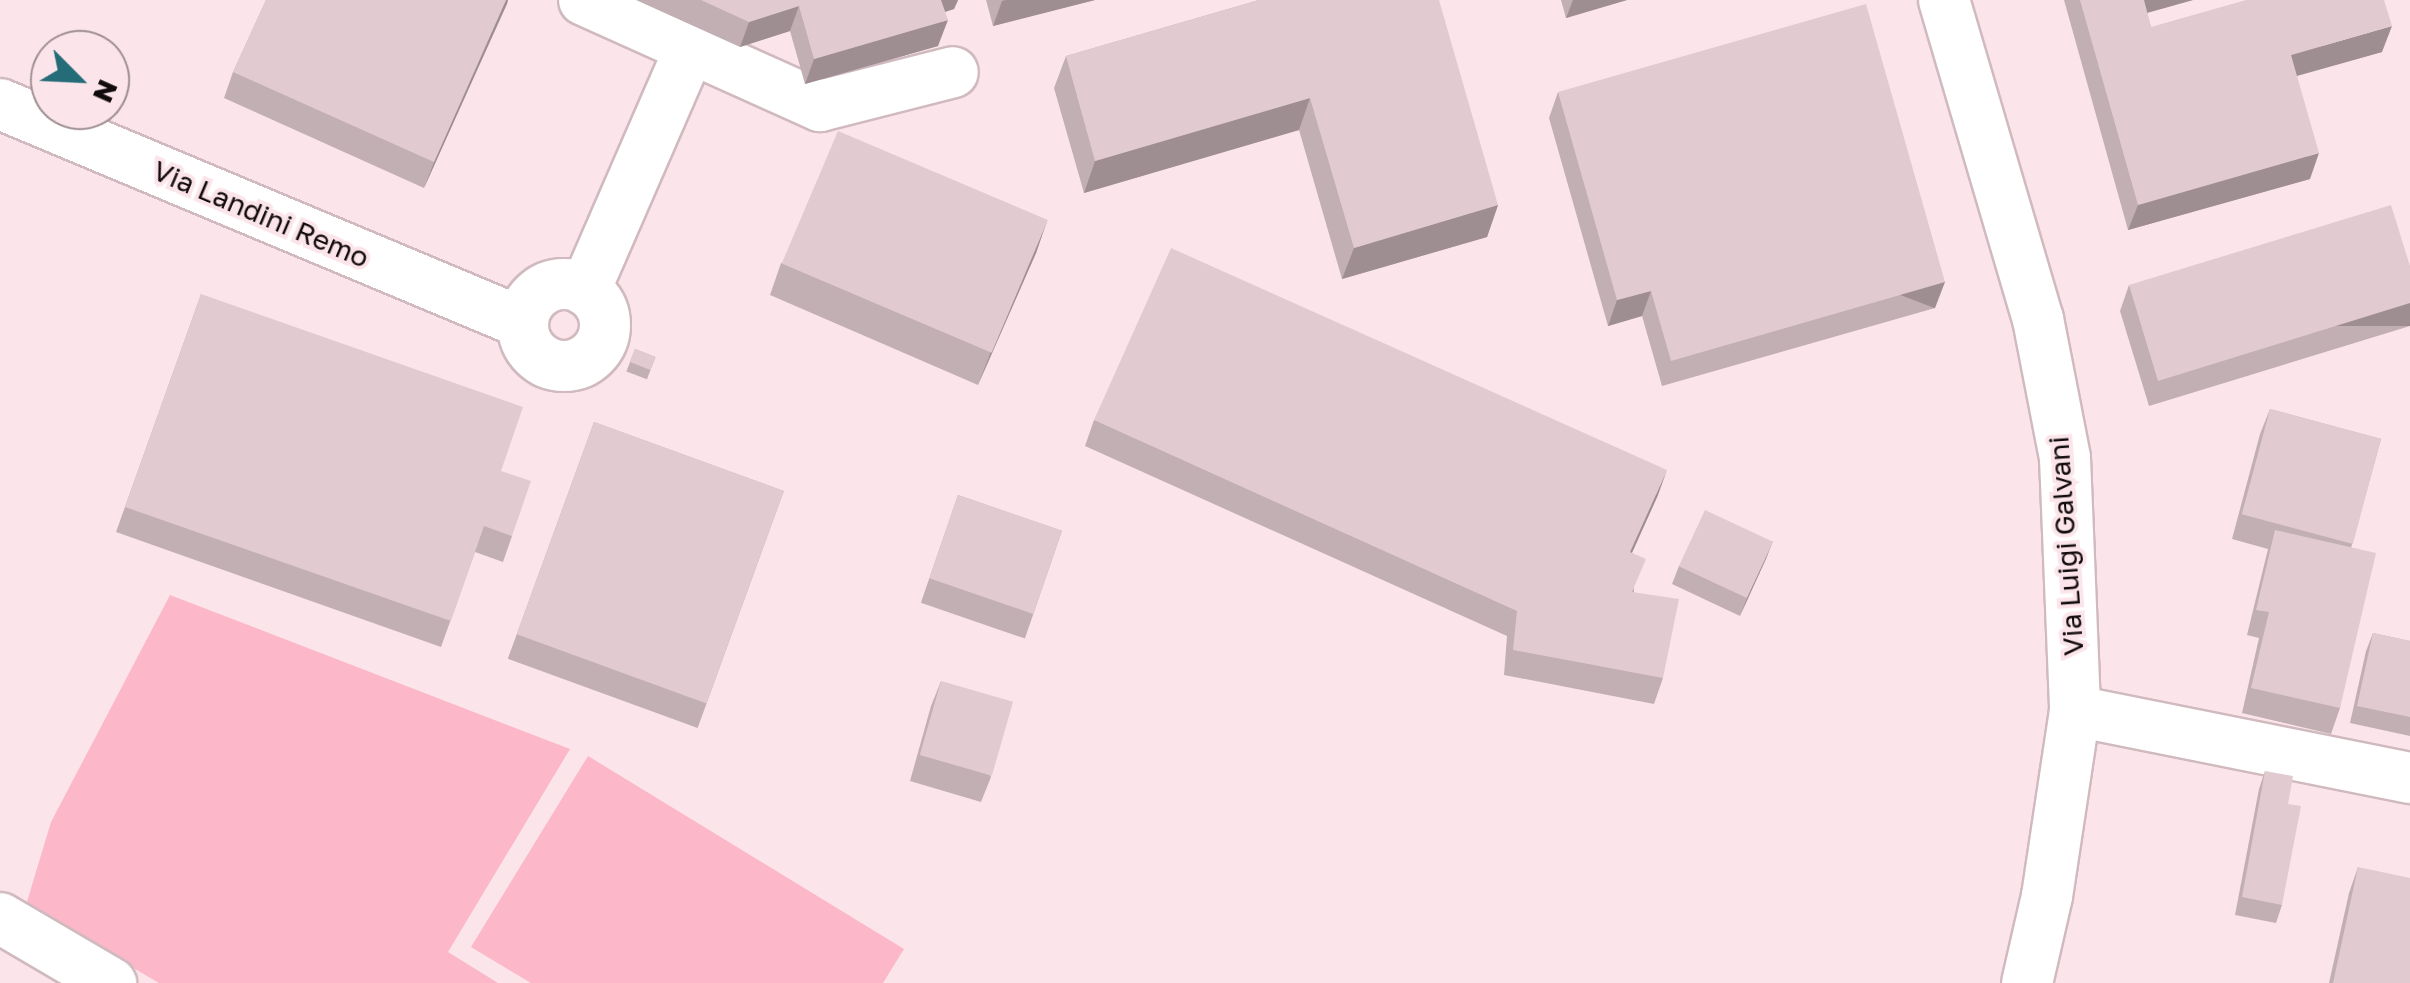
<!DOCTYPE html>
<html>
<head>
<meta charset="utf-8">
<style>
  body { margin:0 }
  #map { position:relative; width:2410px; height:983px; overflow:hidden; background:#fbe5ea; font-family:"Golos Text",sans-serif }
  div>[style] { position:absolute }
  .green>* { inset:0; background:#fcb7c9 }
  .roads { filter:drop-shadow(2px 0 #d0babf) drop-shadow(-2px 0 #d0babf) drop-shadow(0 2px #d0babf) drop-shadow(0 -2px #d0babf) }
  .minor>* { height:50px; margin:-25px; padding:0 25px; transform-origin:25px; border-radius:25px; background:#fff }
  .minor>.ring { margin:-25px; padding:0; box-sizing:content-box; background:none; border:50px solid #fff; border-radius:50% }
  .wall>* { inset:0; background:#c2afb3; transform-origin:0 0 }
  .shaded-wall>* { inset:0; background:#9e8e92; transform-origin:0 0 }
  .building>* { inset:0; background:#e1cbd0; transform-origin:0 0 }
  span { translate:-50% -50%; white-space:nowrap; text-align:center; line-height:1.15; -webkit-text-stroke:8px #fbe5ea; paint-order:stroke }
  .street-label { font-size:28px; color:#120b0d }
  .north { position:absolute; left:30px; top:30px; width:100px; height:100px; box-sizing:border-box; background:#fbe5ea; border:2px solid #9e8e92; border-radius:50%; rotate:114deg; font-size:28px; font-weight:700; line-height:40px; text-align:center; color:#120b0d }
  .north::after { content:''; display:block; margin:auto; width:35px; height:45px; background:#246c78; clip-path:polygon(50% 0,100% 100%,50% 72%,0 100%) }
</style>
</head>
<body>
<div id="map">
  <div class="green">
    <div style="clip-path:polygon(170px 595px,570px 749px,448px 952px,498px 983px,159px 983px,26px 905px,51px 822px)"></div>
    <div style="clip-path:polygon(588px 756px,904px 949px,883px 983px,531px 983px,471px 947px)"></div>
  </div>
  <div class="roads">
    <div class="minor">
      <div style="left:584px;top:0;width:259px;rotate:24.2deg"></div>
      <div style="left:820px;top:106px;width:137px;rotate:-14.3deg"></div>
      <div style="left:1944px;top:0;width:333px;rotate:73.6deg"></div>
      <div style="left:2038px;top:319px;width:142px;rotate:79deg"></div>
      <div style="left:2065px;top:458px;width:253px;rotate:87.7deg"></div>
      <div style="left:2075px;top:711px;width:187px;rotate:98.6deg"></div>
      <div style="left:2047px;top:896px;width:89px;rotate:102.9deg"></div>
      <div style="left:0;top:104px;width:567px;rotate:22.72deg"></div>
      <div class="ring" style="left:523px;top:284px;width:32px;height:32px"></div>
      <div style="left:585px;top:290px;width:249px;rotate:-66.5deg"></div>
      <div style="left:2075px;top:711px;width:342px;rotate:11.3deg"></div>
      <div style="left:0;top:918px;width:129px;rotate:30.4deg"></div>
    </div>
  </div>
  <div class="wall">
    <div style="clip-path:polygon(266px 0,508px 0,424px 188px,224px 98px,233px 72px)"></div>
    <div style="clip-path:polygon(636px 0,958px 0,954px 9px,945px 12px,938px 46px,805px 84px,790px 31px,740px 47px)"></div>
    <div style="clip-path:polygon(986px 0,1095px 0,993px 26px)"></div>
    <div style="clip-path:polygon(1259px 0,1498px 205px,1487px 237px,1342px 279px,1299px 130px,1084px 193px,1054px 88px,1066px 56px)"></div>
    <div style="clip-path:polygon(1561px 0,1627px 0,1566px 18px)"></div>
    <div style="clip-path:polygon(2064px 0,2193px 0,2147px 13px,2151px 27px,2382px 52px,2297px 76px,2310px 179px,2128px 230px)"></div>
    <div style="clip-path:polygon(1558px 92px,1935px 308px,1662px 386px,1642px 316px,1608px 326px,1549px 118px)"></div>
    <div style="clip-path:polygon(1047px 221px,1036px 253px,978px 385px,770px 295px,781px 263px)"></div>
    <div style="clip-path:polygon(2410px 266px,2410px 326px,2149px 406px,2120px 311px,2129px 285px)"></div>
    <div style="clip-path:polygon(201px 294px,512px 536px,503px 562px,475px 552px,441px 647px,116px 532px)"></div>
    <div style="left:635px;top:349px;width:22px;height:24px;rotate:21deg"></div>
    <div style="clip-path:polygon(2270px 409px,2381px 439px,2351px 548px,2340px 708px,2331px 734px,2242px 713px,2259px 638px,2247px 635px,2268px 549px,2232px 539px,2260px 434px)"></div>
    <div style="clip-path:polygon(1094px 420px,1658px 495px,1632px 553px,1634px 592px,1663px 678px,1654px 704px,1504px 675px,1507px 636px,1085px 446px)"></div>
    <div style="left:594px;top:422px;width:202px;height:252px;rotate:20deg"></div>
    <div style="left:958px;top:495px;width:110px;height:114px;rotate:19deg"></div>
    <div style="clip-path:polygon(1773px 541px,1740px 616px,1672px 584px,1679px 566px)"></div>
    <div style="clip-path:polygon(2373px 633px,2410px 641px,2410px 736px,2350px 723px,2366px 651px)"></div>
    <div style="clip-path:polygon(941px 681px,991px 777px,981px 802px,910px 781px,931px 706px)"></div>
    <div style="clip-path:polygon(2265px 771px,2282px 905px,2276px 923px,2235px 915px,2259px 789px)"></div>
    <div style="clip-path:polygon(2358px 867px,2410px 983px,2329px 983px,2349px 893px)"></div>
  </div>
  <div class="shaded-wall">
    <div style="clip-path:polygon(506px 0,508px 0,507px 4px,424px 188px,434px 162px)"></div>
    <div style="clip-path:polygon(935px 0,958px 0,954px 9px,929px 17px)"></div>
    <div style="clip-path:polygon(1006px 0,1095px 0,993px 26px,1002px 1px)"></div>
    <div style="clip-path:polygon(1573px 0,1627px 0,1566px 18px)"></div>
    <div style="clip-path:polygon(2138px 0,2193px 0,2132px 17px)"></div>
    <div style="clip-path:polygon(799px 6px,790px 31px,740px 47px,749px 22px)"></div>
    <div style="clip-path:polygon(948px 20px,938px 46px,805px 84px,814px 59px)"></div>
    <div style="clip-path:polygon(2392px 26px,2382px 52px,2282px 80px,2291px 55px)"></div>
    <div style="clip-path:polygon(1310px 98px,1299px 130px,1084px 193px,1095px 161px)"></div>
    <div style="clip-path:polygon(2319px 153px,2310px 179px,2128px 230px,2138px 205px)"></div>
    <div style="clip-path:polygon(1498px 205px,1487px 237px,1342px 279px,1354px 248px)"></div>
    <div style="clip-path:polygon(1047px 221px,1036px 253px,978px 385px,990px 354px)"></div>
    <div style="left:1945px;top:282px;width:28px;height:285px;rotate:111deg"></div>
    <div style="clip-path:polygon(1651px 291px,1642px 316px,1608px 326px,1617px 300px)"></div>
    <div style="left:2410px;top:303px;width:23px;height:264px;rotate:90deg"></div>
    <div style="clip-path:polygon(1667px 470px,1658px 495px,1621px 577px,1630px 552px)"></div>
    <div style="clip-path:polygon(1773px 541px,1766px 559px,1740px 616px,1747px 598px)"></div>
  </div>
  <div class="building">
    <div style="clip-path:polygon(266px 0,506px 0,434px 162px,233px 72px)"></div>
    <div style="clip-path:polygon(701px 0,941px 0,948px 20px,814px 59px,799px 6px,749px 22px)"></div>
    <div style="clip-path:polygon(1259px 0,1439px 0,1498px 205px,1354px 248px,1310px 98px,1095px 161px,1066px 56px)"></div>
    <div style="clip-path:polygon(2080px 0,2144px 0,2151px 27px,2246px 0,2384px 0,2392px 26px,2291px 55px,2319px 153px,2138px 205px)"></div>
    <div style="clip-path:polygon(1866px 4px,1945px 282px,1671px 361px,1651px 291px,1617px 300px,1558px 92px)"></div>
    <div style="left:838px;top:131px;width:228px;height:144px;rotate:23deg"></div>
    <div style="clip-path:polygon(2391px 205px,2410px 266px,2410px 303px,2158px 381px,2129px 285px)"></div>
    <div style="clip-path:polygon(1171px 248px,1667px 470px,1630px 552px,1646px 559px,1632px 592px,1679px 599px,1663px 678px,1513px 650px,1517px 611px,1094px 420px)"></div>
    <div style="clip-path:polygon(201px 294px,523px 407px,501px 471px,531px 481px,512px 536px,484px 526px,451px 621px,125px 507px)"></div>
    <div style="left:635px;top:349px;width:22px;height:14px;rotate:21deg"></div>
    <div style="left:2270px;top:409px;width:115px;height:109px;rotate:15deg"></div>
    <div style="left:594px;top:422px;width:202px;height:226px;rotate:20deg"></div>
    <div style="left:958px;top:495px;width:110px;height:88px;rotate:19deg"></div>
    <div style="left:1705px;top:510px;width:75px;height:62px;rotate:25deg"></div>
    <div style="clip-path:polygon(2275px 530px,2376px 553px,2340px 708px,2251px 688px,2269px 612px,2256px 610px)"></div>
    <div style="clip-path:polygon(2373px 633px,2410px 641px,2410px 717px,2357px 706px)"></div>
    <div style="left:941px;top:681px;width:75px;height:77px;rotate:16deg"></div>
    <div style="clip-path:polygon(2265px 771px,2293px 776px,2288px 804px,2301px 806px,2282px 905px,2242px 897px)"></div>
    <div style="clip-path:polygon(2358px 867px,2410px 878px,2410px 983px,2333px 983px)"></div>
  </div>
  <div class="street-label">
    <span style="left:261px;top:214px;rotate:23deg">Via Landini Remo</span>
    <span style="left:2066px;top:546px;rotate:-94deg">Via Luigi Galvani</span>
  </div>
  <div class="north">N</div>
</div>
</body>
</html>
